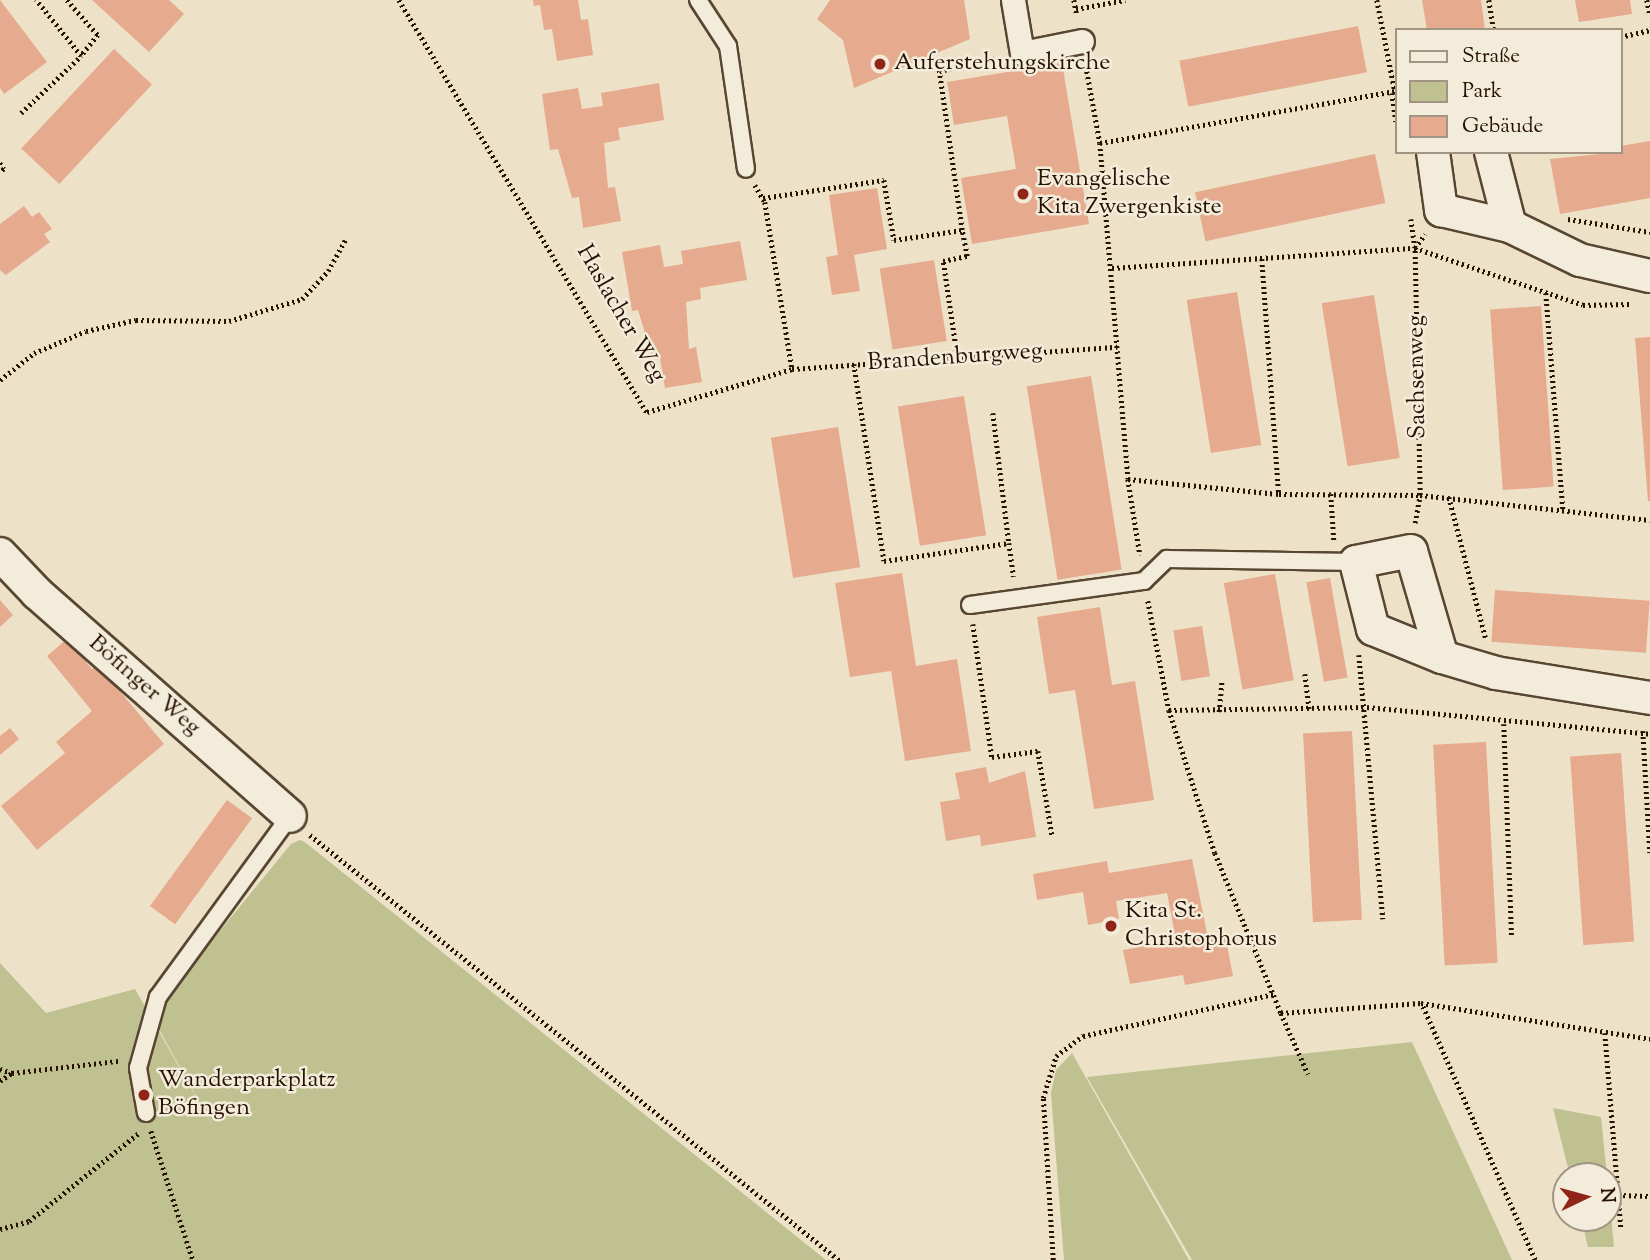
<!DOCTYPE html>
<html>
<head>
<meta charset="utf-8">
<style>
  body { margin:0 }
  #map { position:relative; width:1650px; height:1260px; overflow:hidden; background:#ede2c7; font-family:"Sorts Mill Goudy",serif }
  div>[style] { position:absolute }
  .green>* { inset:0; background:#bfc191 }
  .building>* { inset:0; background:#e6aa8e; transform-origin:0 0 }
  .path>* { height:4.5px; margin-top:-2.25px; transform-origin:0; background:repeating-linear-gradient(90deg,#271100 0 2px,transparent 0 5.5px) }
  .roads { filter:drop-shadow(2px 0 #584532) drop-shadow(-2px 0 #584532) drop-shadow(0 2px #584532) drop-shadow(0 -2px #584532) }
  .service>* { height:16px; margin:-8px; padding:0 8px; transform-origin:8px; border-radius:8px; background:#f3ecdb }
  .pedestrian>* { height:23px; margin:-11.5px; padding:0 11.5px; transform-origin:11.5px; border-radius:11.5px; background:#f3ecdb }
  .minor>* { height:32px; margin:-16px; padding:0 16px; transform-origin:16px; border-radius:16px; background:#f3ecdb }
  .dots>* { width:19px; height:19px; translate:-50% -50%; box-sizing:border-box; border:4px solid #f3ecdb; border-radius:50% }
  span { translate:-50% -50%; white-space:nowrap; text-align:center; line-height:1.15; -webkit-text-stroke:5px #f3ecdb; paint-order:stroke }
  .poi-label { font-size:24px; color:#271100 }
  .left { translate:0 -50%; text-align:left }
  .street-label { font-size:24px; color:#271100 }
  .legend { position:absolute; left:1395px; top:28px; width:228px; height:126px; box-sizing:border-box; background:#f3ecdb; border:2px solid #a19483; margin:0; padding:9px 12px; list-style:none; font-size:21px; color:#271100 }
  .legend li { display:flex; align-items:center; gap:14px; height:35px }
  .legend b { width:35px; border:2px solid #a19483 }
  .north { position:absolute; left:1552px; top:1162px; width:70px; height:70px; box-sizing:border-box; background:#f3ecdb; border:2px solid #a19483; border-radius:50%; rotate:85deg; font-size:19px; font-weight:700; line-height:28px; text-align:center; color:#271100 }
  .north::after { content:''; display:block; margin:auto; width:24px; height:32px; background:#8f2418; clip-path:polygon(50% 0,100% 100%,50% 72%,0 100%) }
</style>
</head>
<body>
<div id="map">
  <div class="green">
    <div style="clip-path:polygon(300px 840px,306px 843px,826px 1260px,0 1260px,0 963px,46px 1013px,135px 989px,223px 1145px,155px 1022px,165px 998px,291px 844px)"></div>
    <div style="clip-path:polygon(1412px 1042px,1512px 1260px,1192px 1260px,1087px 1077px)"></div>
    <div style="clip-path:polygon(1072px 1053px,1189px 1260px,1064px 1260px,1051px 1093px,1056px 1070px)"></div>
    <div style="clip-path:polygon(1553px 1108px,1601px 1117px,1607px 1176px,1570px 1176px)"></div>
    <div style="clip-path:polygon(1608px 1185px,1614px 1247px,1588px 1247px,1581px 1218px,1608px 1218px)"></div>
  </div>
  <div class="building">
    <div style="clip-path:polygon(0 0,47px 62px,4px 94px,0 88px)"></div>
    <div style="clip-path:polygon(92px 0,169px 0,184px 14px,149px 52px)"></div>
    <div style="clip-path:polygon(533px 0,578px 0,581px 20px,588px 19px,593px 55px,557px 61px,552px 29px,544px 30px,540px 5px,534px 6px)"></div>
    <div style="clip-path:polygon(830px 0,964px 0,970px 39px,854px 88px,843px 40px,817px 19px)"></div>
    <div style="clip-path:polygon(1422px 0,1481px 0,1485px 30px,1427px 30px)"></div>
    <div style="clip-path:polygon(1575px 0,1630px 0,1632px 14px,1579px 22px)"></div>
    <div style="left:1358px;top:26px;width:47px;height:182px;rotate:79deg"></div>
    <div style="left:114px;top:49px;width:52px;height:136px;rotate:43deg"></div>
    <div style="clip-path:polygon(1062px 63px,1089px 224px,972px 244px,961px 178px,1016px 169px,1007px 116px,954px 125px,947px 82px)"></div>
    <div style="clip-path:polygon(659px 83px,664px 120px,618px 128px,620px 140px,604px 143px,608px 188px,615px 187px,621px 221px,583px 228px,579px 197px,572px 198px,558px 149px,550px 150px,542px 94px,578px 88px,582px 109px,603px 106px,601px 93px)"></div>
    <div style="clip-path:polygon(1650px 141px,1650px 198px,1560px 214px,1550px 159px,1620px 152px,1620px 146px)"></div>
    <div style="left:1375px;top:154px;width:50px;height:184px;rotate:78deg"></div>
    <div style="clip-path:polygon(877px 188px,887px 249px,854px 255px,860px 291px,832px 295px,826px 257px,838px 255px,829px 195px)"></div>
    <div style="clip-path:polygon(24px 206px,32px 217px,39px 212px,52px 229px,44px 234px,50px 242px,6px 275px,0 270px,0 224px)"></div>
    <div style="clip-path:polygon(740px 241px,747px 280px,700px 288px,701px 299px,686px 302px,689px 349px,696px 347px,702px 382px,665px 388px,660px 358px,653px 359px,638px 310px,632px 311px,622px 252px,660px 245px,664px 267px,683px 264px,681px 251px)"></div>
    <div style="left:934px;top:260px;width:82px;height:55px;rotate:81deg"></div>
    <div style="left:1237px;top:292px;width:155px;height:51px;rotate:81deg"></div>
    <div style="left:1374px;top:295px;width:165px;height:53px;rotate:81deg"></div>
    <div style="left:1541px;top:306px;width:181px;height:51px;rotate:86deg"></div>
    <div style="clip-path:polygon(1650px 337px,1650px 501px,1648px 501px,1635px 338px)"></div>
    <div style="left:1091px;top:376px;width:196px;height:65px;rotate:81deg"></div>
    <div style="left:964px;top:396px;width:141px;height:67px;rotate:81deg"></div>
    <div style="left:838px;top:427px;width:142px;height:68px;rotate:81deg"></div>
    <div style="clip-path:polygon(902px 573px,916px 666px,957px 659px,971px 751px,905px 761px,891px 671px,850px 677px,835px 583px)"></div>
    <div style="left:1275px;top:574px;width:108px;height:52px;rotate:80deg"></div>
    <div style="left:1330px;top:578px;width:101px;height:24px;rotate:80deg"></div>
    <div style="left:1495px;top:590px;width:155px;height:52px;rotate:4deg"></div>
    <div style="clip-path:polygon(0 600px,13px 615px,0 627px)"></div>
    <div style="clip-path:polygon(1100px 607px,1112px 685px,1135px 681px,1154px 800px,1094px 809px,1075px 690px,1049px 694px,1037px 617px)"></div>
    <div style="left:1202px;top:626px;width:51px;height:29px;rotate:81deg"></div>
    <div style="clip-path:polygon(67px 639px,92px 669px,98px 665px,164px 744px,37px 850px,1px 806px,65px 753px,56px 742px,92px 711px,47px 656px)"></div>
    <div style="clip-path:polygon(10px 728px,19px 739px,0 755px,0 736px)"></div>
    <div style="left:1352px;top:731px;width:189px;height:49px;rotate:87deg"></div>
    <div style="left:1486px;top:742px;width:221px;height:53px;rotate:87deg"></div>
    <div style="left:1621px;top:753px;width:189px;height:51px;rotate:86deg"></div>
    <div style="clip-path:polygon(986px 767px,989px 783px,1025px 771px,1036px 837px,981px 846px,980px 835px,946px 841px,940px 802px,960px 799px,955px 773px)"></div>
    <div style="left:227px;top:800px;width:31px;height:131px;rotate:36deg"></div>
    <div style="clip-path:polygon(1192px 859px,1208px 938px,1225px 935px,1233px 976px,1185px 985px,1183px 975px,1130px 984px,1123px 950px,1176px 940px,1167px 893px,1116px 901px,1119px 919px,1088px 925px,1083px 892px,1037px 900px,1033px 874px,1107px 861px,1109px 873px)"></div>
  </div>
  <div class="path">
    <div style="left:67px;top:0;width:47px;rotate:48.5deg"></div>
    <div style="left:98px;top:35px;width:27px;rotate:129deg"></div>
    <div style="left:399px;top:0;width:481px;rotate:59deg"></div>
    <div style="left:647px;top:412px;width:151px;rotate:-16.5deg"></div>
    <div style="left:792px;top:369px;width:326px;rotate:-3.9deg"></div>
    <div style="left:1074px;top:0;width:16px;rotate:79deg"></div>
    <div style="left:1377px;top:0;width:99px;rotate:78.9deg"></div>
    <div style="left:1489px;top:0;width:30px;rotate:81deg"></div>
    <div style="left:1647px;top:0;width:15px;rotate:79deg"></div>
    <div style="left:1076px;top:9px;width:50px;rotate:-10.4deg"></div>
    <div style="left:1620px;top:37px;width:31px;rotate:-13deg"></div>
    <div style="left:1086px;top:66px;width:78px;rotate:79.7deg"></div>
    <div style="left:1100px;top:143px;width:337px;rotate:85.2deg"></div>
    <div style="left:1128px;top:479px;width:77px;rotate:81deg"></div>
    <div style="left:1392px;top:93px;width:29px;rotate:82deg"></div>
    <div style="left:21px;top:113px;width:83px;rotate:-43.5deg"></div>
    <div style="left:81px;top:56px;width:72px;rotate:-128.8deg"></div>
    <div style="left:1100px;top:143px;width:301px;rotate:-10deg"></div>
    <div style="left:0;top:163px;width:7px;rotate:56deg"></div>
    <div style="left:4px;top:169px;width:5px;rotate:143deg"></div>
    <div style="left:755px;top:185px;width:20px;rotate:60deg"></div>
    <div style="left:765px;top:202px;width:169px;rotate:80.8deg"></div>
    <div style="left:763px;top:198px;width:122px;rotate:-8.5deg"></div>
    <div style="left:884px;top:180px;width:61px;rotate:80.5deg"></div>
    <div style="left:894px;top:240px;width:69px;rotate:-8.4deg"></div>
    <div style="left:962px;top:230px;width:161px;rotate:-98.2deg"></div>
    <div style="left:939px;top:71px;width:59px;rotate:-12.6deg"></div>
    <div style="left:1411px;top:219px;width:29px;rotate:82deg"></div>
    <div style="left:1568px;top:219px;width:83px;rotate:9deg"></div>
    <div style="left:1262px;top:259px;width:236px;rotate:85.9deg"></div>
    <div style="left:1112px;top:268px;width:304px;rotate:-3.8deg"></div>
    <div style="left:1415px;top:248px;width:177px;rotate:18.7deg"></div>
    <div style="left:1583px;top:305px;width:47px;rotate:-1.2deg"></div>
    <div style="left:1546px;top:293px;width:218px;rotate:85.5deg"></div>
    <div style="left:957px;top:357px;width:97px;rotate:-98.3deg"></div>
    <div style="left:943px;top:261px;width:25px;rotate:-12deg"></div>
    <div style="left:967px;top:256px;width:26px;rotate:-101deg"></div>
    <div style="left:854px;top:364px;width:199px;rotate:81.3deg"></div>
    <div style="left:884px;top:561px;width:126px;rotate:-8.2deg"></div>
    <div style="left:1009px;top:543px;width:34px;rotate:82deg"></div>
    <div style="left:0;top:380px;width:43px;rotate:-38.5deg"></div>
    <div style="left:34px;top:353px;width:56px;rotate:-22.9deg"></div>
    <div style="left:86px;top:331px;width:51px;rotate:-12.4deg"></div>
    <div style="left:136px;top:320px;width:93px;rotate:0.6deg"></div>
    <div style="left:229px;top:321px;width:76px;rotate:-16.8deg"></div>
    <div style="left:302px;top:299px;width:38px;rotate:-47deg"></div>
    <div style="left:328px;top:271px;width:38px;rotate:-61deg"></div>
    <div style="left:993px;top:413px;width:131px;rotate:83deg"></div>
    <div style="left:1128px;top:479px;width:152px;rotate:5.7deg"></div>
    <div style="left:1279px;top:494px;width:141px;rotate:0.4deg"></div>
    <div style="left:1420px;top:495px;width:231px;rotate:6.2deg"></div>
    <div style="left:1331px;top:494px;width:46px;rotate:86.3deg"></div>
    <div style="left:1449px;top:497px;width:147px;rotate:75.4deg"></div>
    <div style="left:1415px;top:523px;width:28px;rotate:-80deg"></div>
    <div style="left:1420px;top:495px;width:247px;rotate:-91.2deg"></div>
    <div style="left:1415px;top:248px;width:17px;rotate:-54deg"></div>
    <div style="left:1148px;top:601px;width:111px;rotate:79.1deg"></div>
    <div style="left:1169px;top:710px;width:150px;rotate:72.2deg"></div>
    <div style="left:1215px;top:853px;width:173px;rotate:67.6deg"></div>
    <div style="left:1281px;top:1013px;width:140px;rotate:-4.1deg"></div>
    <div style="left:973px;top:624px;width:134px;rotate:81.9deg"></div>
    <div style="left:992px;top:757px;width:46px;rotate:-7.4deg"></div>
    <div style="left:1038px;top:751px;width:85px;rotate:80.5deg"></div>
    <div style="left:1359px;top:655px;width:265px;rotate:84.8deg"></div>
    <div style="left:1305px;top:674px;width:35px;rotate:83deg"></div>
    <div style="left:1169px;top:710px;width:198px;rotate:-0.9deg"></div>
    <div style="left:1367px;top:707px;width:284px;rotate:5.4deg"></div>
    <div style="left:1219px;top:712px;width:32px;rotate:-85deg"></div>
    <div style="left:1504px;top:724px;width:214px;rotate:87.9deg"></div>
    <div style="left:1643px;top:731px;width:122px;rotate:86.7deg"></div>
    <div style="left:310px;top:835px;width:679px;rotate:38.78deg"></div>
    <div style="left:1281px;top:1013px;width:67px;rotate:66.1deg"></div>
    <div style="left:1605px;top:1033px;width:197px;rotate:85.3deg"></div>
    <div style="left:0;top:1069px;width:13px;rotate:18deg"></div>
    <div style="left:0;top:1081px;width:14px;rotate:-34deg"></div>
    <div style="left:12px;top:1073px;width:107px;rotate:-6.5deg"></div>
    <div style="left:151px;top:1131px;width:136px;rotate:72deg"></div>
    <div style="left:1618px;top:1195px;width:32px;rotate:2deg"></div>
    <div style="left:0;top:1229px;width:30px;rotate:-15deg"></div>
    <div style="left:29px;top:1221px;width:141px;rotate:-38.7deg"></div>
    <div style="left:1053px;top:1260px;width:162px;rotate:-93.5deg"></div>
    <div style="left:1043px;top:1098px;width:44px;rotate:-72.8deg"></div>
    <div style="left:1056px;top:1056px;width:34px;rotate:-37deg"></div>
    <div style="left:1083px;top:1036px;width:196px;rotate:-12.4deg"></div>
    <div style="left:1535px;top:1260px;width:281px;rotate:-113.9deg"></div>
    <div style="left:1421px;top:1003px;width:232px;rotate:8.9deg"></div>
  </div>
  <div class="roads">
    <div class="service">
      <div style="left:698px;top:0;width:55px;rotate:56.9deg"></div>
      <div style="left:728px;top:46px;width:124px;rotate:81.7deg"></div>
      <div style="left:970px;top:605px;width:176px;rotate:-7.9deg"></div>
      <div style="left:1144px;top:581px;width:32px;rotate:-44deg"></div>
      <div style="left:1167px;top:559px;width:189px;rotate:0.9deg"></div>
      <div style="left:146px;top:1113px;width:46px;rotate:-100.1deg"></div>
      <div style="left:138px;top:1068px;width:74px;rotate:-74.3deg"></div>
      <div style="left:158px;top:997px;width:224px;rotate:-53.9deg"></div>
    </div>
    <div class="pedestrian">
      <div style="left:1013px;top:0;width:54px;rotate:80.4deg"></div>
      <div style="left:1022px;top:53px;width:61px;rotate:-11.3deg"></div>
    </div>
    <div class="minor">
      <div style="left:1433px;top:152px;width:59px;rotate:82.1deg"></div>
      <div style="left:1441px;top:210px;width:71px;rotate:13.1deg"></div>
      <div style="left:1510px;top:226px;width:78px;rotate:25.9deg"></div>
      <div style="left:1580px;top:260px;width:72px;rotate:12.9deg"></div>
      <div style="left:1491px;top:152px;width:76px;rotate:75.6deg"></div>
      <div style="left:0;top:554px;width:54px;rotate:46.5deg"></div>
      <div style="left:37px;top:593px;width:337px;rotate:41.4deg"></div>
      <div style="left:1442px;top:657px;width:110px;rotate:-106.3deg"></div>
      <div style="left:1411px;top:551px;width:56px;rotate:168.7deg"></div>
      <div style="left:1356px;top:562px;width:69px;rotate:75.8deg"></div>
      <div style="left:1373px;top:629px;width:74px;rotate:22.1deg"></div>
      <div style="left:1442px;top:657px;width:56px;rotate:16.5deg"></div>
      <div style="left:1496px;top:673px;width:156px;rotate:9.2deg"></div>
    </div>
  </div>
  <div class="dots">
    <div style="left:880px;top:64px;background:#8f2418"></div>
    <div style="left:1023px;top:194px;background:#8f2418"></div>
    <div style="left:1111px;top:926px;background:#8f2418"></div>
    <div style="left:144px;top:1095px;background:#8f2418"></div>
  </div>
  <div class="poi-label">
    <span class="left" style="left:894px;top:64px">Auferstehungskirche</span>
    <span class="left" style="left:1037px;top:194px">Evangelische<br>Kita Zwergenkiste</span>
    <span class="left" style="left:1125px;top:926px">Kita St.<br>Christophorus</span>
    <span class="left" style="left:158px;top:1095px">Wanderparkplatz<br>Böfingen</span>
  </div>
  <div class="street-label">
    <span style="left:620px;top:314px;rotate:60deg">Haslacher Weg</span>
    <span style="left:955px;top:358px;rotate:-4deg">Brandenburgweg</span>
    <span style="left:1418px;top:377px;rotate:-91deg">Sachsenweg</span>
    <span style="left:144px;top:686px;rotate:41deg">Böfinger Weg</span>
  </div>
  <ul class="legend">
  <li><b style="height:9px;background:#f3ecdb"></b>Straße</li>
  <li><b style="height:19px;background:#bfc191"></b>Park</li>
  <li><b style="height:19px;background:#e6aa8e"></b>Gebäude</li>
  </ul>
  <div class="north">N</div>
</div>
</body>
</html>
